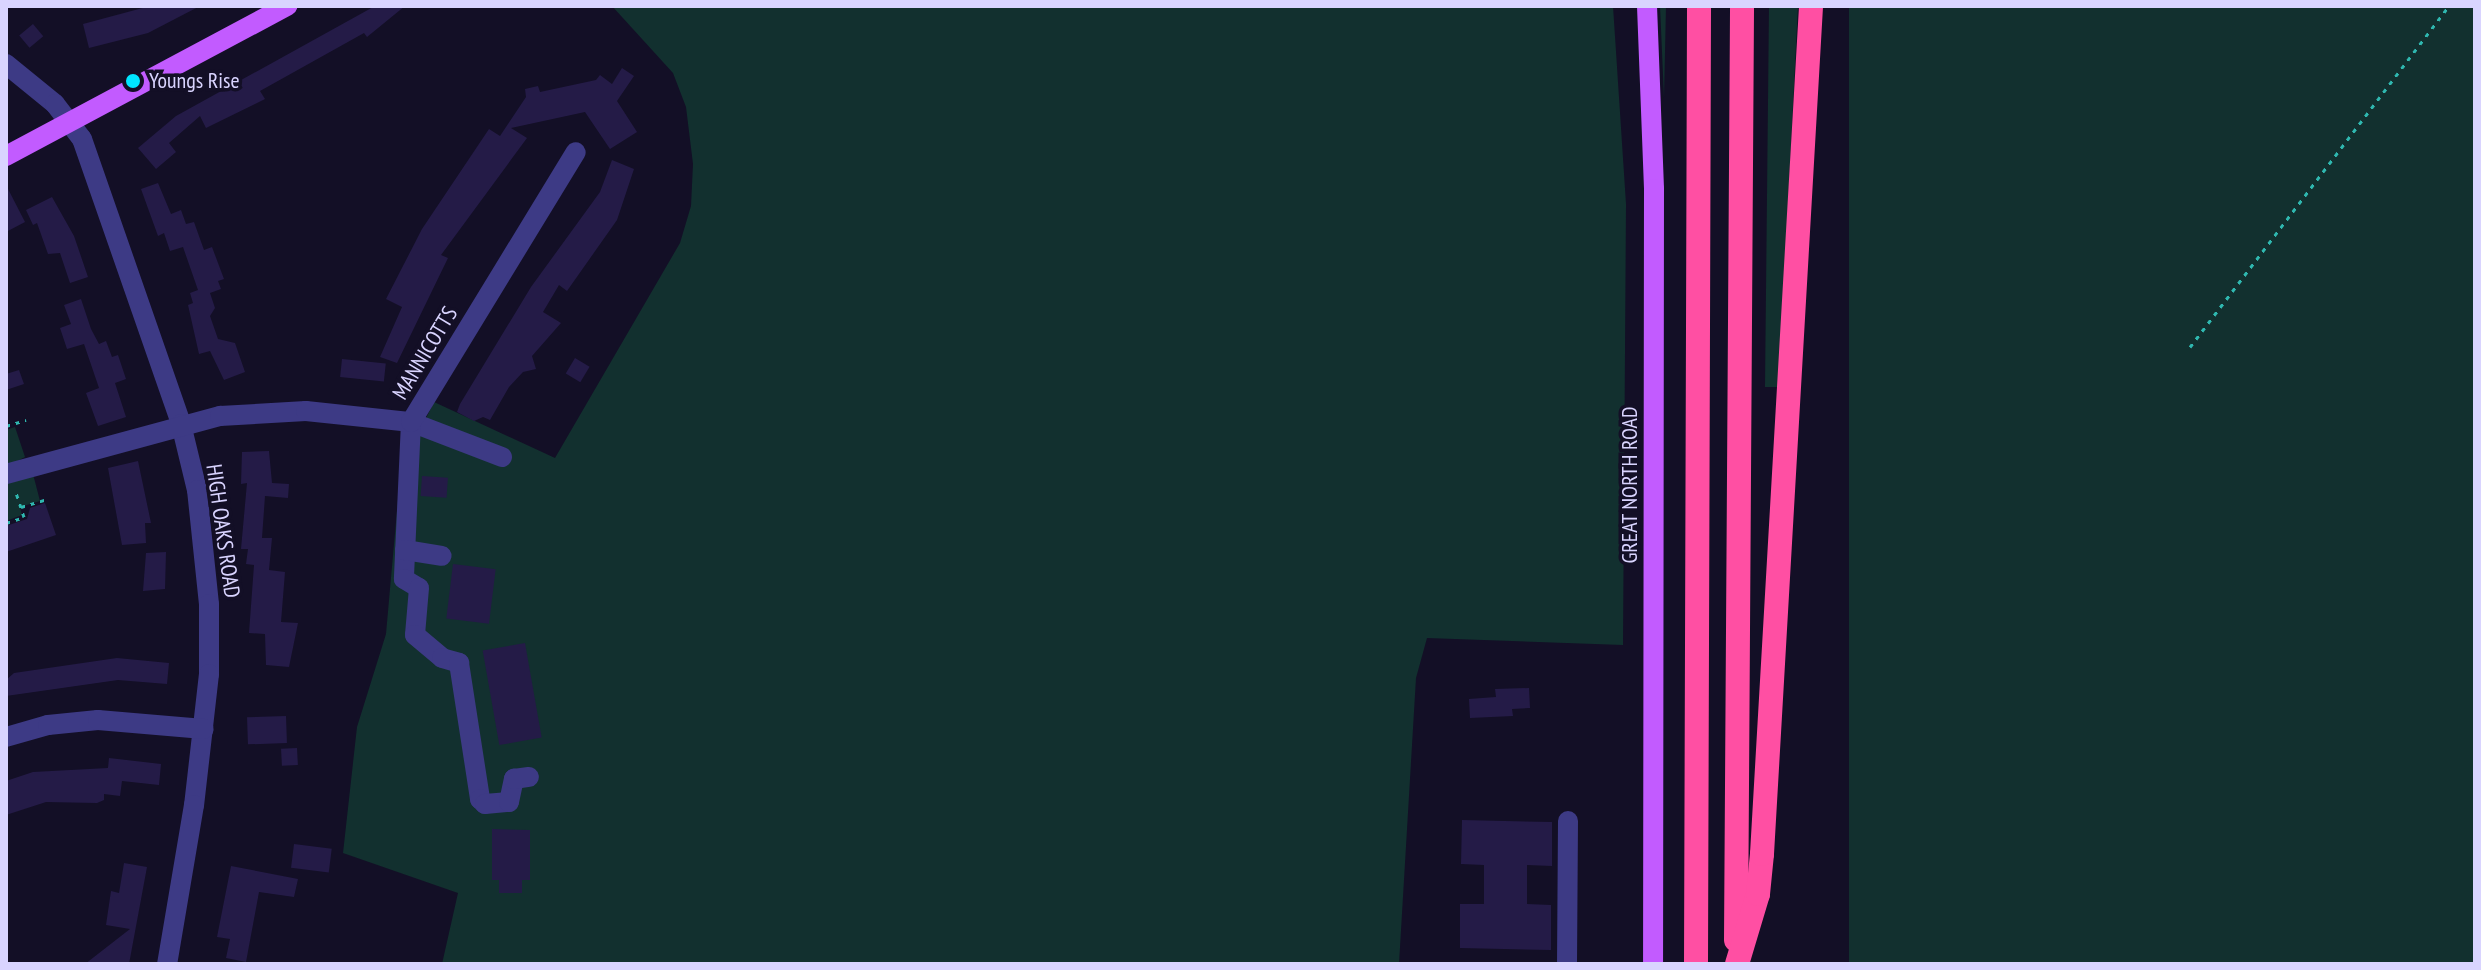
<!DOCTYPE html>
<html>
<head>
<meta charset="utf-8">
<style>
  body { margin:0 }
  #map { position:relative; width:2481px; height:970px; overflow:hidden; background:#130f26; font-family:"PT Sans Narrow",sans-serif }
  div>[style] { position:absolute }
  .green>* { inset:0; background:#12302f; transform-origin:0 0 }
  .building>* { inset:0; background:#241b47; transform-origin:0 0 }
  .path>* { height:3px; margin-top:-1.5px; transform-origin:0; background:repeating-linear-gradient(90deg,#2fb8b0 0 4px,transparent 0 10px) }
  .minor>* { height:20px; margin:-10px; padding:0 10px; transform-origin:10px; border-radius:10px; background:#3d3a85 }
  .major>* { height:20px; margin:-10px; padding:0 10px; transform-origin:10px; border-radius:10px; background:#c25bff }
  .highway>* { height:24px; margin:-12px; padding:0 12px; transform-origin:12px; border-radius:12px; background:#ff4fa3 }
  .dots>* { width:22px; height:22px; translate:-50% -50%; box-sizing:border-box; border:4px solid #130f26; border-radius:50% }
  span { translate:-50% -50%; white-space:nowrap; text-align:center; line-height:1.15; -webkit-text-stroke:7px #130f26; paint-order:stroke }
  .poi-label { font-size:22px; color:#d9d4ff }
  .left { translate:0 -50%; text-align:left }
  .street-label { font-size:22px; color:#d9d4ff }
  .frame { position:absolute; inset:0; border:8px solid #d9d4ff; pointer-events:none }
</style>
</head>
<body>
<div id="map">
  <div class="green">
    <div style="clip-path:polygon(612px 6px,1613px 6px,1626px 204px,1623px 645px,1427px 638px,1416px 678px,1399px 964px,442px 964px,458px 893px,343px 853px,357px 727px,386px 634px,403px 443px,413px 445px,434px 402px,555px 458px,680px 243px,691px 206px,693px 164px,686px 107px,673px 73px)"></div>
    <div style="clip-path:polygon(1660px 6px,1666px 6px,1664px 98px)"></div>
    <div style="clip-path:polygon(1769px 6px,1798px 6px,1779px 387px,1765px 387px)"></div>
    <div style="left:1849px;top:6px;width:626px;height:960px"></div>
    <div style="clip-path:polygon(15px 427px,25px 457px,6px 467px,6px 430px)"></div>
    <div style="clip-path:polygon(33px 474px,40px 501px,20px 507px,22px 515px,6px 521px,6px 481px)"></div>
  </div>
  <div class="building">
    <div style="clip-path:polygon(150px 6px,200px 6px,148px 33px,89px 48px,83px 24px)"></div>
    <div style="clip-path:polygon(375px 6px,405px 6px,367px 37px,364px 33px,260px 91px,265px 99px,206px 128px,200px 116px,169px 143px,176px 152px,156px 169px,138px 148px,176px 116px)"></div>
    <div style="left:33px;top:24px;width:16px;height:18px;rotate:50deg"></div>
    <div style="clip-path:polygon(622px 68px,634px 76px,617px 101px,637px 132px,610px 149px,585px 112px,511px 128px,527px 138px,441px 255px,448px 258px,397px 363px,380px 357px,402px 307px,386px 299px,422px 229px,489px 129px,500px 136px,526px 97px,525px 89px,538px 86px,540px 92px,596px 80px,600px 75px,612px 84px)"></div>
    <div style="clip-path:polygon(612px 160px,634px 169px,617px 220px,567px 291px,559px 285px,543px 312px,561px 323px,532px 356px,536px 369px,523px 372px,509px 387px,490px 420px,483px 417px,474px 421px,457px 412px,460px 404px,531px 287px,600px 192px)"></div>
    <div style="clip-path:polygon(158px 183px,171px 214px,181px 210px,186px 224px,194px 222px,204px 250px,212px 247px,224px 279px,218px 281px,221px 289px,210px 293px,215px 308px,210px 316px,218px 339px,235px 343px,245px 372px,224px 380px,210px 351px,199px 354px,188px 305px,193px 303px,190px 293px,198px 290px,183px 247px,170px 251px,164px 233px,158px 236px,141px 189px)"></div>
    <div style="clip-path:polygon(6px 185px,25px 222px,6px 232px)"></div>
    <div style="clip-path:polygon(52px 197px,74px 236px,88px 277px,70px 283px,60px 253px,48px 254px,37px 223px,33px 225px,26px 210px)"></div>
    <div style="clip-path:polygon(81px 299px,91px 329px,99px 344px,106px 341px,112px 357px,118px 355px,126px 379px,115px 383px,126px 417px,98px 426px,86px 393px,99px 388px,84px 344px,67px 349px,60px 328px,71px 324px,64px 305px)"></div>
    <div style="left:575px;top:358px;width:17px;height:18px;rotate:31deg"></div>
    <div style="left:342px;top:359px;width:44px;height:18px;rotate:6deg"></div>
    <div style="clip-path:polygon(19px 370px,24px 384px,6px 390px,6px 374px)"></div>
    <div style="clip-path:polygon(269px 451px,272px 483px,289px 484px,288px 498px,265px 496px,262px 538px,272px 538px,269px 570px,285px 572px,281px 622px,298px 623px,289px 667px,266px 665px,265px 634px,249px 633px,254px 565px,246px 564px,248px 549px,241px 549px,247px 483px,241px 484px,242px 452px)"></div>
    <div style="clip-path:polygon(138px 461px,151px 523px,145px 523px,146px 543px,122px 545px,108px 468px)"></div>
    <div style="left:422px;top:476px;width:26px;height:20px;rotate:4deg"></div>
    <div style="clip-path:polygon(45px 503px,56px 535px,6px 552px,6px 526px,27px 519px,30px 508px)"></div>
    <div style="clip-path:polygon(166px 552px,165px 589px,143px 591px,146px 553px)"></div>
    <div style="left:453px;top:564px;width:43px;height:55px;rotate:7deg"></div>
    <div style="left:525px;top:643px;width:96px;height:43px;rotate:80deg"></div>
    <div style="clip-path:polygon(117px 658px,169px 663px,167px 684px,118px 680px,6px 696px,6px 680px,14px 673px)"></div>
    <div style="clip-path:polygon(1529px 688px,1530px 708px,1512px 709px,1513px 716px,1470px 718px,1469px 699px,1496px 697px,1495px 689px)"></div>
    <div style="left:286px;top:716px;width:27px;height:39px;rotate:88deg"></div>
    <div style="left:297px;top:748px;width:17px;height:16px;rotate:87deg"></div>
    <div style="clip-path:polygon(109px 758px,161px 764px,159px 785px,122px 781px,120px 796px,104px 794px,104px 800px,97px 803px,46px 802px,6px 815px,6px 781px,33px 772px,108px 768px)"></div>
    <div style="clip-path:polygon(1462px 820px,1552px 822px,1552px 866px,1527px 865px,1527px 904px,1551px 905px,1551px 950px,1460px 948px,1460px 904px,1484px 904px,1484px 865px,1461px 864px)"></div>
    <div style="clip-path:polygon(492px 829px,530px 830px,530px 880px,522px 880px,522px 893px,499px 893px,499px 880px,492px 880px)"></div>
    <div style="left:294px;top:844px;width:38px;height:24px;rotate:7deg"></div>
    <div style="clip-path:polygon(124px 863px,147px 867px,129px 964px,85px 964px,130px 929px,106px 925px,111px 891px,119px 893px)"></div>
    <div style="clip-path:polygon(231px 866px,298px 879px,294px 897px,259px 892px,246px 962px,226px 958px,230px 939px,217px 937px)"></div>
  </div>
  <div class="path">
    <div style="left:2190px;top:347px;width:428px;rotate:-52.8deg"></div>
    <div style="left:6px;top:426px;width:21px;rotate:-17deg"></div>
    <div style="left:21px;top:507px;width:28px;rotate:-17deg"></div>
    <div style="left:6px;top:523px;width:19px;rotate:-18deg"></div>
    <div style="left:24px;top:517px;width:25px;rotate:-108deg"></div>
  </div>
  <div class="minor">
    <div style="left:6px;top:64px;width:63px;rotate:39.2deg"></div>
    <div style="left:55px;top:104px;width:44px;rotate:52.4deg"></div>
    <div style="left:82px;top:139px;width:302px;rotate:70.8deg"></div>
    <div style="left:181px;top:424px;width:68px;rotate:76.4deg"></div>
    <div style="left:197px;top:490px;width:115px;rotate:84deg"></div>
    <div style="left:209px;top:604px;width:70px;rotate:90deg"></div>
    <div style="left:209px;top:674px;width:132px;rotate:96.5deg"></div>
    <div style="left:194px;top:805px;width:161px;rotate:99.6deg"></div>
    <div style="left:502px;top:457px;width:97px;rotate:-159deg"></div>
    <div style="left:411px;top:422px;width:157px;rotate:92.6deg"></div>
    <div style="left:404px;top:579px;width:17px;rotate:31deg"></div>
    <div style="left:419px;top:588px;width:47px;rotate:94.9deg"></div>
    <div style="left:415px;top:635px;width:35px;rotate:40deg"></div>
    <div style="left:442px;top:658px;width:18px;rotate:16deg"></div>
    <div style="left:459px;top:663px;width:138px;rotate:81.2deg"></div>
    <div style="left:480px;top:799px;width:7px;rotate:45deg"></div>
    <div style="left:485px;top:804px;width:24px;rotate:-5deg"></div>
    <div style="left:509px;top:802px;width:24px;rotate:-78deg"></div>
    <div style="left:514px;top:779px;width:15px;rotate:-8deg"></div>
    <div style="left:6px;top:474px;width:222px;rotate:-15.2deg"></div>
    <div style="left:220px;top:416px;width:86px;rotate:-3.3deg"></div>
    <div style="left:306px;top:411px;width:106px;rotate:6deg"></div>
    <div style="left:411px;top:422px;width:316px;rotate:-58.6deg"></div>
    <div style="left:405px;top:550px;width:37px;rotate:9deg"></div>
    <div style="left:6px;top:737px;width:44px;rotate:-15.9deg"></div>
    <div style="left:48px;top:725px;width:50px;rotate:-5.7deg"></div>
    <div style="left:98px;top:720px;width:106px;rotate:4.9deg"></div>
    <div style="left:1567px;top:964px;width:143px;rotate:-89.6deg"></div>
  </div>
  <div class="major">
    <div style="left:1647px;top:6px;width:183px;rotate:87.8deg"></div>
    <div style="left:1654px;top:189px;width:775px;rotate:90.07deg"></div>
    <div style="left:6px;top:156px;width:319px;rotate:-28.1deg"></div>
  </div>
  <div class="highway">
    <div style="left:1736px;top:940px;width:934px;rotate:-89.63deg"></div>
    <div style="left:1696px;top:964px;width:958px;rotate:-89.82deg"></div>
    <div style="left:1737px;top:964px;width:73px;rotate:-73.3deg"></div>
    <div style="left:1758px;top:894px;width:40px;rotate:-84.3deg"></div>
    <div style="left:1762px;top:854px;width:849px;rotate:-86.69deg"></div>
  </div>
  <div class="dots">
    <div style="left:133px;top:81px;background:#00e5ff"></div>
  </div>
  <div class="poi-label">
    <span class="left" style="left:149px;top:81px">Youngs Rise</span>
  </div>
  <div class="street-label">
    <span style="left:425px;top:353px;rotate:-59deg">MANNICOTTS</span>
    <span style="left:1630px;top:485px;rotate:-90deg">GREAT NORTH ROAD</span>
    <span style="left:223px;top:531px;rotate:82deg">HIGH OAKS ROAD</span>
  </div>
  <div class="frame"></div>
</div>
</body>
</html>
